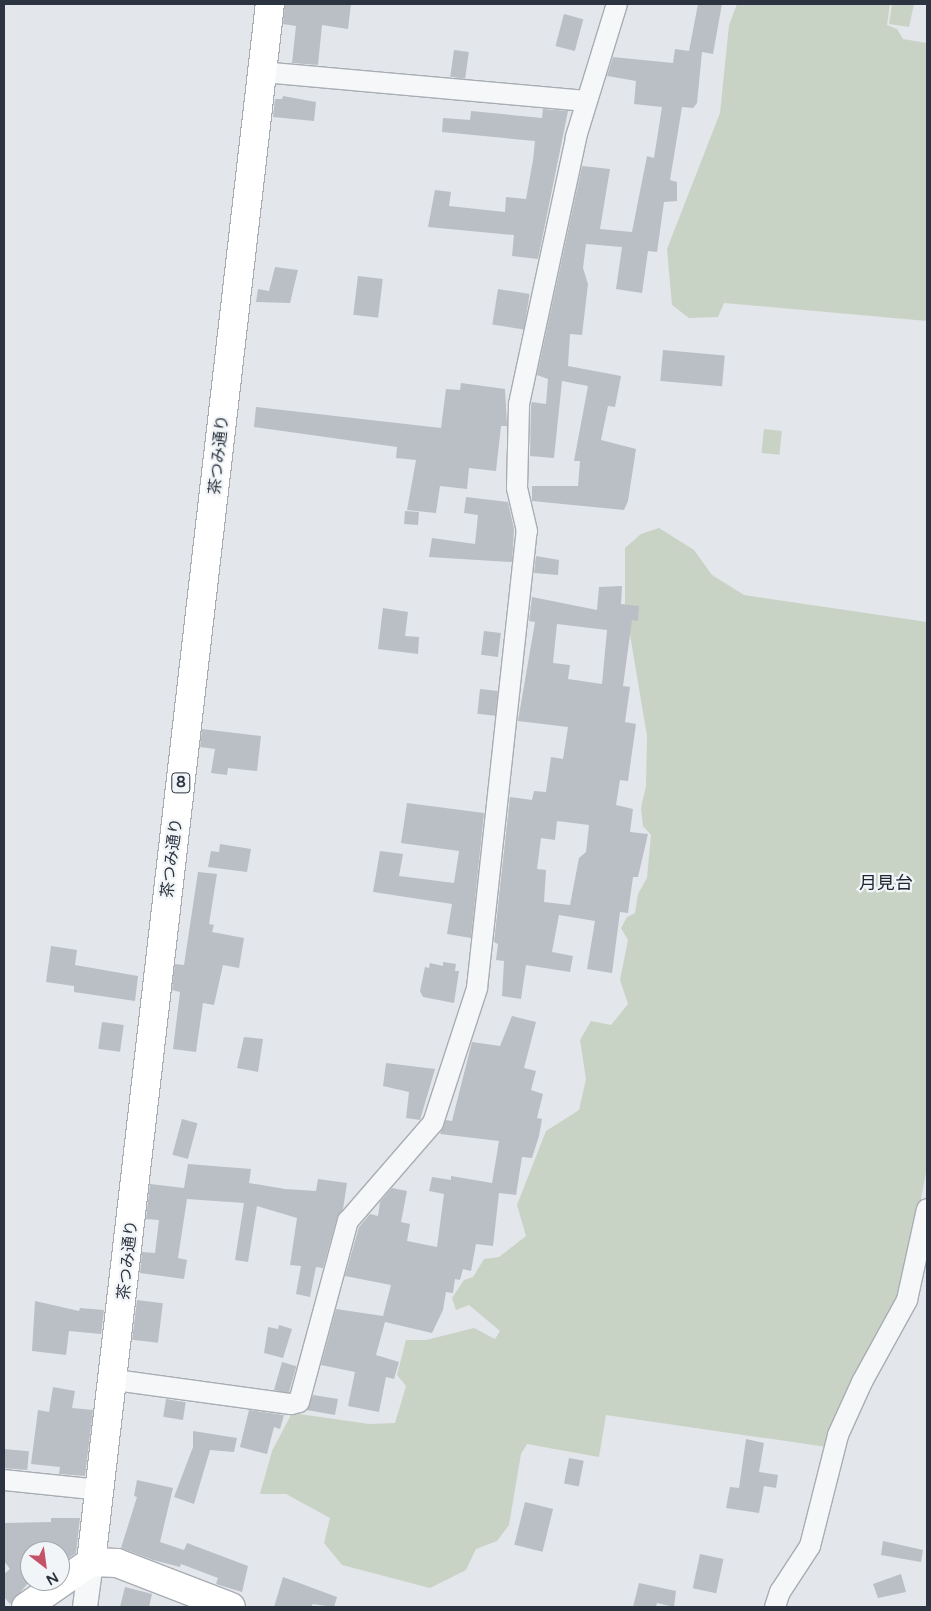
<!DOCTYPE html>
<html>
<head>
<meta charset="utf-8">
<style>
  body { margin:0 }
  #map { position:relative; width:931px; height:1611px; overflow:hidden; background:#e3e6ea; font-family:"Varela Round","Noto Sans JP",sans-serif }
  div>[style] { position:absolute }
  .green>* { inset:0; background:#c9d3c5; transform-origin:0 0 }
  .building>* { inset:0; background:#babfc6; transform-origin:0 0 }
  .roads { filter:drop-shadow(1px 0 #a8adb4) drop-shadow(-1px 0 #a8adb4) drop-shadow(0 1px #a8adb4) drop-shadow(0 -1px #a8adb4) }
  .minor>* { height:20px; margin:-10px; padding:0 10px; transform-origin:10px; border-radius:10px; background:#f5f7f8 }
  .tertiary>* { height:24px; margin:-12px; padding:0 12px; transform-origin:12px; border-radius:12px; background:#f5f7f8 }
  .secondary>* { height:28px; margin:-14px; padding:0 14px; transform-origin:14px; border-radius:14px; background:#fff }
  .primary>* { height:28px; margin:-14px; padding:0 14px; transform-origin:14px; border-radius:14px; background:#fff }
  span { translate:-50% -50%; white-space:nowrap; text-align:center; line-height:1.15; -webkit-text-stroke:4.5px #f2f5f7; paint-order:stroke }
  .shield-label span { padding:1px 4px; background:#f2f5f7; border:1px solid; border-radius:4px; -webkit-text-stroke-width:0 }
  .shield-label { font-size:15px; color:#2c3441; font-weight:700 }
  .street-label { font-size:16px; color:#2c3441 }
  .neighbourhood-label { font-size:18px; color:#1e2532 }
  .frame { position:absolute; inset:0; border:5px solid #2c3441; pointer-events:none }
  .north { position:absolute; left:20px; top:1541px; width:50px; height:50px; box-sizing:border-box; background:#f2f5f7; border:1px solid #a3a8ae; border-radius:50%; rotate:150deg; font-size:14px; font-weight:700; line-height:20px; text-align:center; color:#2c3441 }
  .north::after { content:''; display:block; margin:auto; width:18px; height:22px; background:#c45367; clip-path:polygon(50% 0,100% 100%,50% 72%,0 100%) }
</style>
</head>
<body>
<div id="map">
  <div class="green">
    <div style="clip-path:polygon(737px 4px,890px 4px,887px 25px,897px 29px,903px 39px,927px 43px,927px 321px,724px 303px,718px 317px,689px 318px,672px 305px,667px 249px,720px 113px,729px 25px)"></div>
    <div style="clip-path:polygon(892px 4px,914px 4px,909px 27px,889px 24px)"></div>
    <div style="left:764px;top:429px;width:18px;height:24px;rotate:6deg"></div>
    <div style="clip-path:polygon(659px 528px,694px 550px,712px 575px,744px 595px,927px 622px,927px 1167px,903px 1296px,856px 1371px,827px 1447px,606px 1415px,599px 1457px,527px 1444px,521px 1454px,509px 1525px,497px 1541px,476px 1549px,466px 1570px,430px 1588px,342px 1565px,324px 1543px,330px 1518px,286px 1494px,260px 1494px,272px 1451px,292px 1413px,369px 1424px,395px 1423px,406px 1386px,397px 1375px,406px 1340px,426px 1340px,474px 1328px,495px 1339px,500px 1331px,469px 1305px,456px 1310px,452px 1298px,464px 1280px,473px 1277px,484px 1259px,499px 1257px,526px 1236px,517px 1205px,546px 1131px,579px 1110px,586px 1079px,580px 1040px,591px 1021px,611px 1025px,628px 1004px,620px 980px,628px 940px,621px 928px,627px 917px,635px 913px,638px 894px,647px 878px,651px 835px,643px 826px,641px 808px,646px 786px,647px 736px,625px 605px,625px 548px,641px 534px)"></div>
  </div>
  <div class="building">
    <div style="clip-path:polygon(285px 4px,351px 4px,348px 29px,322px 25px,318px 65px,292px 63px,296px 26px,283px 24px)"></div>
    <div style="clip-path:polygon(698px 4px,722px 4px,713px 54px,702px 52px,697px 103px,693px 108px,682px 107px,670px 180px,677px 182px,677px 201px,664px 202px,657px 252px,648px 251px,642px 293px,616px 289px,622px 247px,586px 244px,583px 268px,588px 284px,582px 335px,570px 334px,568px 366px,621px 376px,615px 407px,608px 406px,601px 440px,636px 449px,628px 501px,624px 510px,532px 501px,532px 486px,578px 486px,580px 461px,574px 461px,588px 386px,562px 381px,554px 458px,530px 456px,531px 405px,532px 402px,546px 404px,548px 379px,537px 375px,582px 166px,610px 169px,600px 229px,632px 232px,647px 156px,654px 158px,662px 107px,634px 104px,636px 81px,607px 76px,613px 57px,673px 63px,675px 49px,689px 51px)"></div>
    <div style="left:564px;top:14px;width:20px;height:33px;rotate:15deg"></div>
    <div style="left:454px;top:50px;width:15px;height:27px;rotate:8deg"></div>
    <div style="clip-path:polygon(283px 96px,316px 102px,314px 121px,273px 117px,275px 99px,282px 99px)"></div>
    <div style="clip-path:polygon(543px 109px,568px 111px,538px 259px,512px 256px,514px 235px,428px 227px,435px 190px,451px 192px,449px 206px,505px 212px,506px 197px,526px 199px,533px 160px,535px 141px,442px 132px,443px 118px,470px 120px,471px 111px,542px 118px)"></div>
    <div style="clip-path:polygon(275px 267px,298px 270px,290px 303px,256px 302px,258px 289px,269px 291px)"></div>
    <div style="left:358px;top:276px;width:25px;height:39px;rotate:7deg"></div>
    <div style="left:498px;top:289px;width:32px;height:36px;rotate:9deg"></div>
    <div style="left:663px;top:350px;width:62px;height:31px;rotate:5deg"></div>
    <div style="clip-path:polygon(461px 383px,505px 389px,507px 426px,501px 426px,496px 471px,469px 468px,467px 489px,440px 486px,436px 513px,407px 510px,416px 460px,396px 458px,397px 447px,254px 427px,256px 407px,441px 428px,446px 389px,460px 390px)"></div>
    <div style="clip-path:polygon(466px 497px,508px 502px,514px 529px,512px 562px,429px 557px,432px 538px,475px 544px,478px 515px,464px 513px)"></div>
    <div style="left:405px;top:511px;width:14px;height:13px;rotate:4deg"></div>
    <div style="clip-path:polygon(536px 556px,559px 560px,558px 575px,534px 573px)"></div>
    <div style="clip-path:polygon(evenodd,622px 586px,621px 604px,639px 606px,638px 621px,632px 620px,623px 686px,630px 687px,625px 722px,636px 724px,628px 781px,620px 780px,616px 805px,633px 809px,630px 832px,648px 834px,638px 877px,633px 877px,628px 913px,620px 912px,612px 973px,587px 969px,595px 921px,559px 915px,552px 952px,573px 956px,570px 972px,526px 965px,521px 999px,502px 996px,504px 961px,496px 960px,498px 944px,494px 942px,510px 797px,532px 800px,534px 791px,546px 792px,551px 757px,563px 759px,568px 727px,518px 721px,535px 622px,529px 621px,532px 597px,597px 610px,599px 587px,622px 586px,557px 624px,607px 630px,602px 684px,568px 679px,570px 665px,553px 663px,557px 624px,622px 586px,557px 821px,589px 825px,586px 852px,579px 858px,570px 905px,544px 902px,546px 870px,537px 869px,541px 838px,555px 840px,557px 821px)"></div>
    <div style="clip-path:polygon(383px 608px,408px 612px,405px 636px,419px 637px,418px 654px,378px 649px)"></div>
    <div style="left:484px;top:631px;width:17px;height:24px;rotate:7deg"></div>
    <div style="left:480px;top:689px;width:18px;height:25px;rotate:6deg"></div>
    <div style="clip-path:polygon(202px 729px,261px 736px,257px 771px,228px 768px,227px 775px,211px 773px,215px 749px,200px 747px)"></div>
    <div style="clip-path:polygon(407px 803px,484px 813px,471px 938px,447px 934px,452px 904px,373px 892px,380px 851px,403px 854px,399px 876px,454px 883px,459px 851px,401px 843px)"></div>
    <div style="clip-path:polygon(220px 844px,251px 849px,247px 872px,208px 867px,211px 851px,219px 852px)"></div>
    <div style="clip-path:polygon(198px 872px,217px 874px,209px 924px,214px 925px,212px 932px,244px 938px,239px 968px,223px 965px,214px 1005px,203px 1003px,196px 1052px,173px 1049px,180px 992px,172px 990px,175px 964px,184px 965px)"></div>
    <div style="clip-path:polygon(51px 946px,77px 950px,75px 965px,138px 976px,135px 1001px,74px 992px,74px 986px,46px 982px)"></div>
    <div style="clip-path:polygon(443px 962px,456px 964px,455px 971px,459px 971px,454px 1003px,423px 997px,420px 991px,425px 967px,429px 968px,430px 963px,443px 966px)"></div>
    <div style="clip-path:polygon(512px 1016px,536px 1022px,524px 1068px,536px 1071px,531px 1090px,543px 1094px,537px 1118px,542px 1119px,539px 1136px,532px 1158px,522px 1157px,516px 1195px,499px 1193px,493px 1246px,476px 1244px,471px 1271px,463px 1269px,460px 1280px,455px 1279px,453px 1293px,446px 1292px,443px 1310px,432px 1333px,385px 1322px,376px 1355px,399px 1362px,394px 1379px,386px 1377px,379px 1412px,348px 1406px,355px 1372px,321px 1365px,336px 1309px,383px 1316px,391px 1285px,345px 1276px,359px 1227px,370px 1214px,378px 1216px,380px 1202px,392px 1188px,407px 1191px,401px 1222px,410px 1224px,407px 1241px,437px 1247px,444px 1194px,429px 1191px,432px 1177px,451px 1180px,451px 1176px,492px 1183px,499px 1141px,440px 1134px,446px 1120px,452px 1121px,472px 1042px,500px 1046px)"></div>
    <div style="left:102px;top:1022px;width:22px;height:27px;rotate:8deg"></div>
    <div style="clip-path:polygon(244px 1037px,263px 1039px,258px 1072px,237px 1068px)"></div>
    <div style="clip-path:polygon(386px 1063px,435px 1069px,420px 1120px,406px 1118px,409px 1092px,383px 1086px)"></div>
    <div style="left:182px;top:1119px;width:16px;height:37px;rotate:15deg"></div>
    <div style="clip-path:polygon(188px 1164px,251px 1169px,249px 1183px,285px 1189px,316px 1191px,318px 1179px,347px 1183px,343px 1209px,337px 1218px,323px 1268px,316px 1267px,310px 1297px,296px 1294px,301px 1266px,290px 1265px,297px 1218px,257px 1206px,248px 1262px,235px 1260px,244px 1203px,187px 1199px,178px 1258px,187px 1260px,184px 1279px,140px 1273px,142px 1252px,155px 1253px,159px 1220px,146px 1219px,150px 1184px,184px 1188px)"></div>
    <div style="left:137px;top:1300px;width:26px;height:40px;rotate:7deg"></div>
    <div style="clip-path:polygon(35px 1301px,79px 1311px,80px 1308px,104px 1310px,101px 1334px,69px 1331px,66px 1355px,32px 1351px)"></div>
    <div style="clip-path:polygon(279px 1325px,292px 1329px,283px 1358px,264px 1353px,268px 1327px,278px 1329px)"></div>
    <div style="left:282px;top:1362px;width:15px;height:29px;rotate:16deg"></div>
    <div style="clip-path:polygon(53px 1387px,75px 1391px,72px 1408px,93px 1410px,85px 1476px,59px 1474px,60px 1467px,31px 1464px,38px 1410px,49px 1412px)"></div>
    <div style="clip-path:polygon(313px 1395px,338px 1399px,335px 1415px,307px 1410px)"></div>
    <div style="left:166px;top:1399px;width:20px;height:18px;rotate:9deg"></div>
    <div style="clip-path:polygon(249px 1410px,284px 1415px,280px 1429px,274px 1427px,267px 1454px,240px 1447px)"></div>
    <div style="clip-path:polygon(193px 1431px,237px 1438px,234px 1452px,210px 1450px,194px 1504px,174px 1497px,193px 1447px)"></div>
    <div style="clip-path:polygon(746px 1439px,764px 1443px,759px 1472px,778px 1475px,776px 1488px,764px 1486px,759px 1513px,726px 1508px,730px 1487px,739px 1488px)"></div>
    <div style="left:4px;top:1449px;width:25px;height:19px;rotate:5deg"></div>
    <div style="left:569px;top:1458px;width:15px;height:26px;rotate:11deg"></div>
    <div style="clip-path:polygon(137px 1480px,173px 1488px,160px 1542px,184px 1550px,187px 1543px,248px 1566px,242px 1592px,216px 1584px,218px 1578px,181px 1564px,180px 1567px,153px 1560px,121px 1548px,137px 1497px,134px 1496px)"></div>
    <div style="left:525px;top:1502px;width:29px;height:44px;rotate:14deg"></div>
    <div style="clip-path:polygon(51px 1518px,80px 1518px,76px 1553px,60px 1564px,60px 1551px,30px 1551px,30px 1561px,24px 1565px,30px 1581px,10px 1604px,4px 1597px,4px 1574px,10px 1569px,4px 1561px,4px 1523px,51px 1522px)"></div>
    <div style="clip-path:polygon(883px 1541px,923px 1550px,921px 1562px,881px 1555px)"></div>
    <div style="left:700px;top:1554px;width:24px;height:35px;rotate:12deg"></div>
    <div style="clip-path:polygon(901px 1574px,906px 1592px,878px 1598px,873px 1584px)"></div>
    <div style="clip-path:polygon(283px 1577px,337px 1597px,334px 1607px,313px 1604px,311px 1607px,274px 1607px)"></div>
    <div style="clip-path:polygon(639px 1583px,676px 1591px,674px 1607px,657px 1603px,656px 1607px,633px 1607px)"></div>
    <div style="clip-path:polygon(125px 1587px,152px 1594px,149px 1607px,120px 1607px)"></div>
  </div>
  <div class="roads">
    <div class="minor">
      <div style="left:262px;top:72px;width:324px;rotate:5.1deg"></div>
      <div style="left:115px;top:1380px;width:178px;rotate:7.8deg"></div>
      <div style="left:291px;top:1404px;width:8px;rotate:-14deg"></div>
      <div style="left:299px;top:1402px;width:188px;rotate:-74.9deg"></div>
      <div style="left:348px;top:1221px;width:130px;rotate:-49.1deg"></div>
      <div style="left:433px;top:1123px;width:142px;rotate:-71.9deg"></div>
      <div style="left:477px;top:988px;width:460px;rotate:-83.8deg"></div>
      <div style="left:527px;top:531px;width:44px;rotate:-103.1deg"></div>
      <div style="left:517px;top:488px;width:84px;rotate:-88.6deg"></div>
      <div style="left:519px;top:404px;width:273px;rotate:-77.9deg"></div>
      <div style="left:576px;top:137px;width:139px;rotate:-72.9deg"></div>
      <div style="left:4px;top:1480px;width:98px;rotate:5.9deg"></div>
      <div style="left:775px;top:1607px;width:16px;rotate:-72deg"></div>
      <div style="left:780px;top:1592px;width:55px;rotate:-56.9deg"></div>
      <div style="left:810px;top:1546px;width:114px;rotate:-75.8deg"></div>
      <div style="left:838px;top:1435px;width:58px;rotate:-65.6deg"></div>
      <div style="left:862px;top:1382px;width:94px;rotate:-61.2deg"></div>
      <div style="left:907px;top:1300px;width:93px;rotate:-77.6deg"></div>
    </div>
    <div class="tertiary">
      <div style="left:85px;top:1607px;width:45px;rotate:-82.4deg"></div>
    </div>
    <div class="secondary">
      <div style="left:91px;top:1562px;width:26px;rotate:2deg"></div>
      <div style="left:117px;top:1563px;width:122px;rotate:21.1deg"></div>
    </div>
    <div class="primary">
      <div style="left:26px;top:1607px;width:79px;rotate:-34.7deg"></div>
      <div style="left:91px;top:1562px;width:1568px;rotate:-83.45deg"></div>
    </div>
  </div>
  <div class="shield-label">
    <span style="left:181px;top:783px">8</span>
  </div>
  <div class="street-label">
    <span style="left:219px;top:455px;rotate:-84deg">茶つみ通り</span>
    <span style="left:172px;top:858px;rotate:-83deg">茶つみ通り</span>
    <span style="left:128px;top:1260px;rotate:-84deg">茶つみ通り</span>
  </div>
  <div class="neighbourhood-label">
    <span style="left:886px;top:883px">月見台</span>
  </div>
  <div class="frame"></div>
  <div class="north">N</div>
</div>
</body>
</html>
